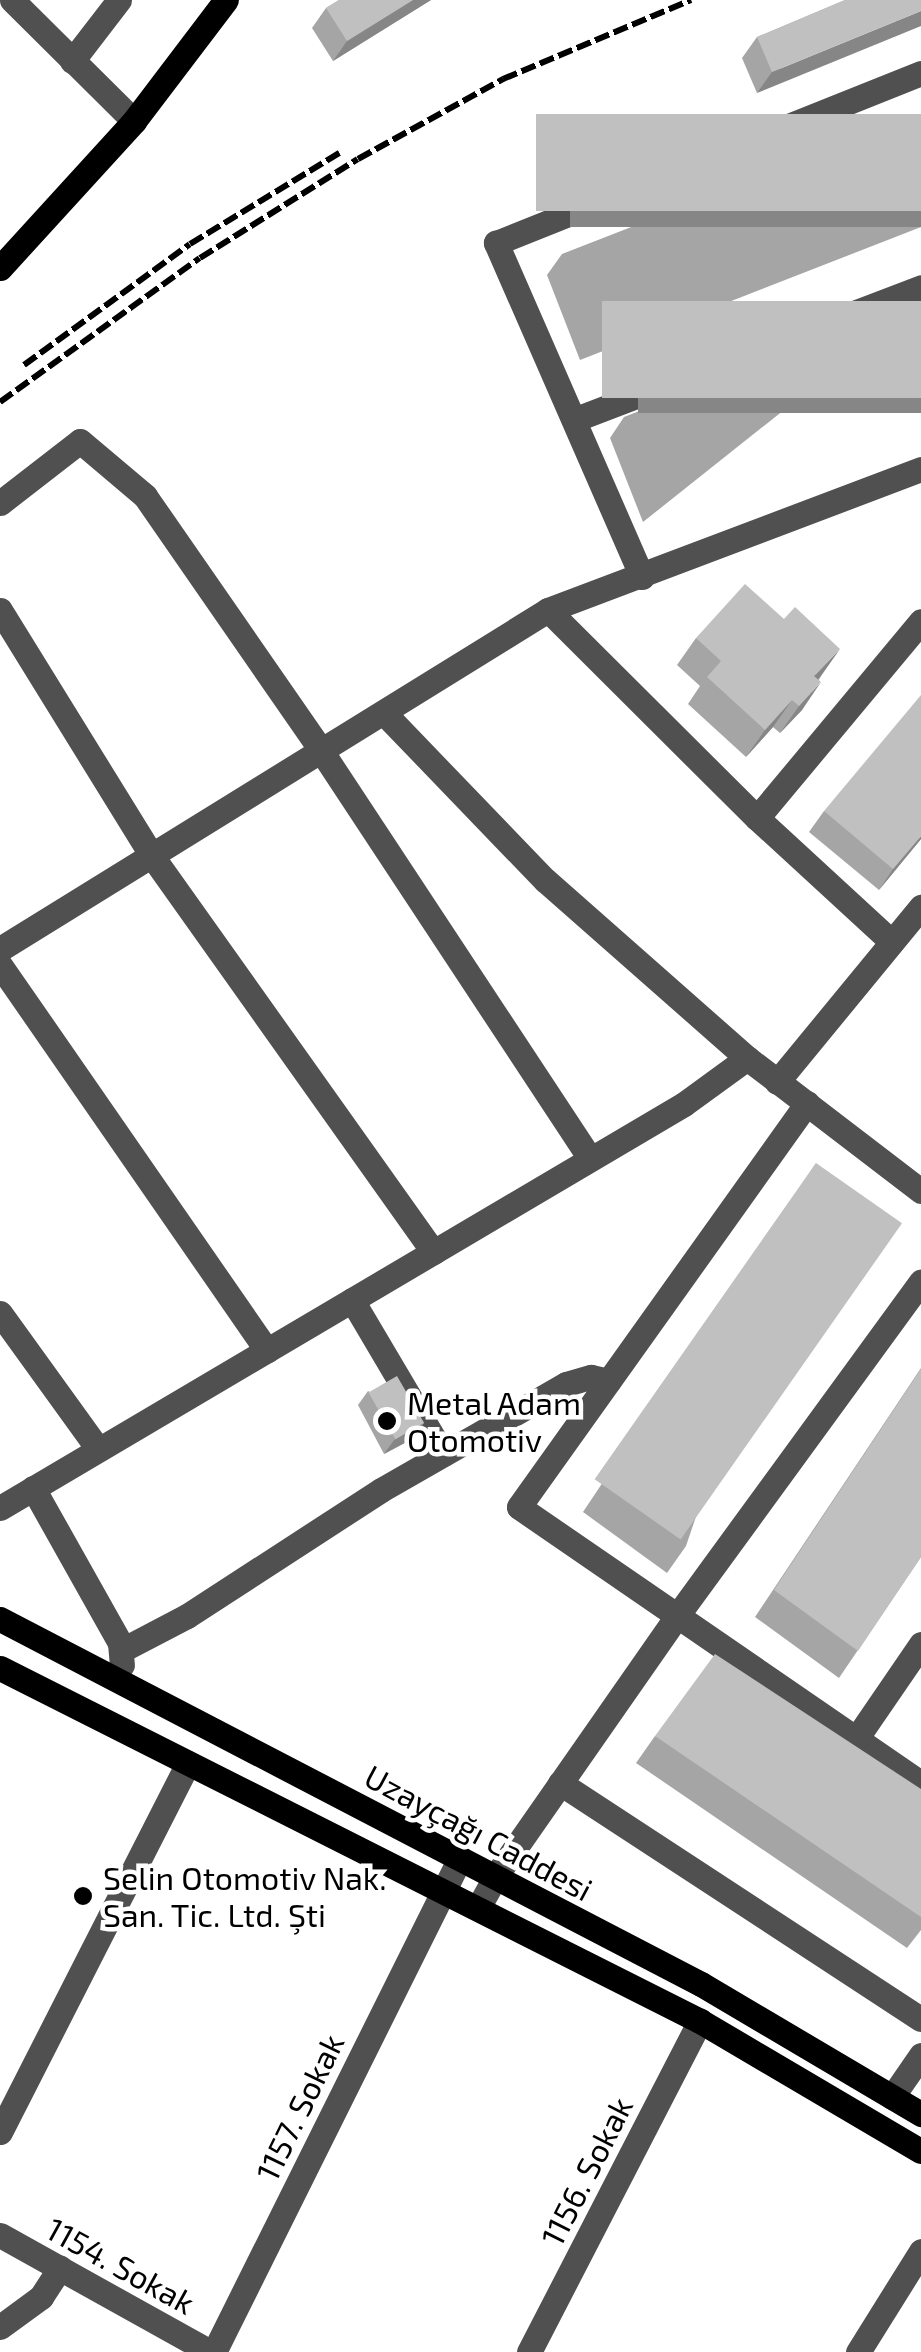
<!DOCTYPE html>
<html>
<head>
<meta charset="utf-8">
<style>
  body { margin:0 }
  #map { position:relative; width:921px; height:2352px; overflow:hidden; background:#fff; font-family:"Exo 2",sans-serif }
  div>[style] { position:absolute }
  .minor>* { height:25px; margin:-12.5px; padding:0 12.5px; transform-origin:12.5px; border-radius:12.5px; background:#505050 }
  .major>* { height:25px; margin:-12.5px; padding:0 12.5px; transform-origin:12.5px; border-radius:12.5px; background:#000 }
  .rail>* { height:6px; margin-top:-3px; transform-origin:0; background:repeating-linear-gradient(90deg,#000 0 15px,transparent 0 20px) }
  .wall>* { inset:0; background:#a5a5a5 }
  .shaded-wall>* { inset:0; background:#868686; transform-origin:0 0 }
  .building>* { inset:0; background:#c0c0c0; transform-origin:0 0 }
  .dots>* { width:28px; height:28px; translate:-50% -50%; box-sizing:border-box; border:5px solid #fff; border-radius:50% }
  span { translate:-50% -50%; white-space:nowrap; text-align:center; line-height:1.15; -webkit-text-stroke:9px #fff; paint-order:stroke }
  .poi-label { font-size:32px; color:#000 }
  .left { translate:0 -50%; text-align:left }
  .street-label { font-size:32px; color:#000 }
</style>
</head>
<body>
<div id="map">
  <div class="minor">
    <div style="left:12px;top:0;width:172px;rotate:44.8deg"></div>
    <div style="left:72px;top:61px;width:77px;rotate:-52.4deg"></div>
    <div style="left:576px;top:419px;width:369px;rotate:-20.9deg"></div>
    <div style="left:0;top:503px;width:101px;rotate:-37.8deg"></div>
    <div style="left:80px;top:441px;width:85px;rotate:40.2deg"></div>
    <div style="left:145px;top:496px;width:311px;rotate:55.3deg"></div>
    <div style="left:322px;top:752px;width:487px;rotate:56.6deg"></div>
    <div style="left:642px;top:577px;width:365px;rotate:-113.6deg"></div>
    <div style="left:496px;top:243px;width:458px;rotate:-21.8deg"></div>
    <div style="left:0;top:610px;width:289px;rotate:58.3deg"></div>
    <div style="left:152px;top:856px;width:486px;rotate:54.6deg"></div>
    <div style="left:548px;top:610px;width:295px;rotate:44.9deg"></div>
    <div style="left:757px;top:818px;width:183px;rotate:42.6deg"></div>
    <div style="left:385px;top:714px;width:231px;rotate:46.1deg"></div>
    <div style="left:545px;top:880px;width:269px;rotate:41.4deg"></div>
    <div style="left:747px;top:1058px;width:219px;rotate:37.4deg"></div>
    <div style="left:757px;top:818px;width:256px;rotate:-50.2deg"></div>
    <div style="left:0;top:949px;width:644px;rotate:-31.74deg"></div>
    <div style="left:548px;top:610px;width:399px;rotate:-20.7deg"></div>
    <div style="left:0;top:965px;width:469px;rotate:55.3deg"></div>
    <div style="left:777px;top:1082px;width:227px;rotate:-50.6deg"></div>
    <div style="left:807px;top:1103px;width:496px;rotate:125.5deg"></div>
    <div style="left:519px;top:1507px;width:488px;rotate:34.5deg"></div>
    <div style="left:352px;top:1300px;width:179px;rotate:59.4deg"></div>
    <div style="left:0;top:1313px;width:168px;rotate:54.2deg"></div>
    <div style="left:33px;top:1488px;width:178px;rotate:60.7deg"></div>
    <div style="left:120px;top:1643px;width:22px;rotate:85deg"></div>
    <div style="left:0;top:1508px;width:794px;rotate:-30.57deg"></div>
    <div style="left:684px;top:1104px;width:78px;rotate:-36.1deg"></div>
    <div style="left:122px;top:1650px;width:73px;rotate:-27.6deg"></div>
    <div style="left:187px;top:1616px;width:231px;rotate:-33deg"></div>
    <div style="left:381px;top:1490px;width:213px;rotate:-29.8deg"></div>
    <div style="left:566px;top:1384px;width:26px;rotate:-16deg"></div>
    <div style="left:591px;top:1377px;width:18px;rotate:13deg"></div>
    <div style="left:856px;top:1739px;width:115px;rotate:-55.6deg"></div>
    <div style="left:560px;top:1783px;width:431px;rotate:33.2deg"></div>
    <div style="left:478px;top:1908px;width:35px;rotate:-61deg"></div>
    <div style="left:495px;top:1877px;width:318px;rotate:-55.1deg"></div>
    <div style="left:677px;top:1616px;width:414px;rotate:-53.9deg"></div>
    <div style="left:892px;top:2097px;width:51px;rotate:-55.4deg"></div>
    <div style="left:0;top:2132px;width:414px;rotate:-63deg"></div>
    <div style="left:0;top:2235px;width:240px;rotate:29.1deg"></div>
    <div style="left:0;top:2327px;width:51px;rotate:-36.2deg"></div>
    <div style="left:41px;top:2297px;width:35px;rotate:-57deg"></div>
    <div style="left:214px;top:2352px;width:552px;rotate:-63.53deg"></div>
    <div style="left:529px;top:2352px;width:373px;rotate:-62.7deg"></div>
    <div style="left:858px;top:2352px;width:119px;rotate:-58deg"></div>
  </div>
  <div class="major">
    <div style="left:0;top:268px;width:199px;rotate:-47.6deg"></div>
    <div style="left:134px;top:121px;width:152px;rotate:-52.8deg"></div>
    <div style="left:0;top:1619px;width:790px;rotate:27.51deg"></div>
    <div style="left:701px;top:1984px;width:256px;rotate:30.6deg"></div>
    <div style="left:0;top:1668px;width:784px;rotate:26.76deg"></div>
    <div style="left:700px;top:2021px;width:256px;rotate:30.5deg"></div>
  </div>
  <div class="rail">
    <div style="left:24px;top:365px;width:205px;rotate:-36.1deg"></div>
    <div style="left:190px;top:244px;width:175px;rotate:-31.4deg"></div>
    <div style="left:0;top:402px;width:246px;rotate:-35.8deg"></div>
    <div style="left:200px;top:258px;width:186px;rotate:-32.1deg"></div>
    <div style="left:358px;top:159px;width:166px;rotate:-28.9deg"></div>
    <div style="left:503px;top:79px;width:204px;rotate:-22.8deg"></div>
  </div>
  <div class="wall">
    <div style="clip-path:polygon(339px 0,431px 0,333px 61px,312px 28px,326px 8px)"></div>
    <div style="clip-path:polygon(845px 0,757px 93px,742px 58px,757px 37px)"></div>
    <div style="clip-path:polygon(921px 114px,921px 227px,580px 360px,547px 275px,562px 254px)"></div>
    <div style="clip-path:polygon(921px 301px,643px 522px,610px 438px,624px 417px)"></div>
    <div style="clip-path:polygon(696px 638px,821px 676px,802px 710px,780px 733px,773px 727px,746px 757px,688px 704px,700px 686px,677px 665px)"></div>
    <div style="clip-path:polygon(824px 811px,921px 839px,879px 890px,809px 832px)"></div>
    <div style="clip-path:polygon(816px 1163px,686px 1546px,667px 1573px,583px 1512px)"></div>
    <div style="clip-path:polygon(921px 1368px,921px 1557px,839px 1678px,755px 1617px)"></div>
    <div style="clip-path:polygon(368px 1391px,424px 1423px,414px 1438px,384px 1454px,358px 1405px)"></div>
    <div style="clip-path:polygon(655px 1736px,921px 1789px,921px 1930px,907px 1948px,636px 1763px)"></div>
  </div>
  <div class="shaded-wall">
    <div style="clip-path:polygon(413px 0,431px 0,333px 61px,347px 41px)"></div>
    <div style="clip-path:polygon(921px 11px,921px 26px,757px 93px,772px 72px)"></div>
    <div style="left:921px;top:211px;width:16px;height:351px;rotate:90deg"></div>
    <div style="left:921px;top:398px;width:15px;height:283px;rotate:90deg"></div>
    <div style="clip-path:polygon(840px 649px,821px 676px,795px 704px,814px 676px)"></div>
    <div style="clip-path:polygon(821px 682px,802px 710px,780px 733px,799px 706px)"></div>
    <div style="clip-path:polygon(792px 700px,773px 727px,746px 757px,765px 730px)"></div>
    <div style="clip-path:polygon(921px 836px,921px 839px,879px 890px,893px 869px)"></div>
    <div style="clip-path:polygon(424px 1423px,414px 1438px,384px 1454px,394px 1440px)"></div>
  </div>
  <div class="building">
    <div style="clip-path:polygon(339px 0,413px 0,347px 41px,326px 8px)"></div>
    <div style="clip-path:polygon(845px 0,921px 0,921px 11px,772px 72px,757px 37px)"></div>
    <div style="left:921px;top:114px;width:97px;height:385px;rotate:90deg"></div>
    <div style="left:921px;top:301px;width:97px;height:319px;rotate:90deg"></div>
    <div style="clip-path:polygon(745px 584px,784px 619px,795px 607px,840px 649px,814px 676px,821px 682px,799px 706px,792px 700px,765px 730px,707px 677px,721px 661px,696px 638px)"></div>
    <div style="clip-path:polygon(921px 695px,921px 836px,893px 869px,824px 811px)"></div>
    <div style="left:816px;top:1163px;width:105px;height:386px;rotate:35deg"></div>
    <div style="clip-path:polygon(921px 1369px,921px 1557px,858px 1651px,774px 1590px)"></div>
    <div style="left:397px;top:1376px;width:54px;height:33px;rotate:60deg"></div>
    <div style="clip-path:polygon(715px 1654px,921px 1789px,921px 1917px,655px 1736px)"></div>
  </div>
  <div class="dots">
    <div style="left:387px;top:1421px;background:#000"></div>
    <div style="left:83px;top:1896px;background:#000"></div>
  </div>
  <div class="poi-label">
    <span class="left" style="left:407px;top:1421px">Metal Adam<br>Otomotiv</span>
    <span class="left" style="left:103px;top:1896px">Selin Otomotiv Nak.<br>San. Tic. Ltd. Şti</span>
  </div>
  <div class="street-label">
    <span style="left:479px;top:1832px;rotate:28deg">Uzayçağı Caddesi</span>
    <span style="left:299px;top:2107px;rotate:-64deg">1157. Sokak</span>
    <span style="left:586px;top:2171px;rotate:-63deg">1156. Sokak</span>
    <span style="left:121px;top:2265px;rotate:29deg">1154. Sokak</span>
  </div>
</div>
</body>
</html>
